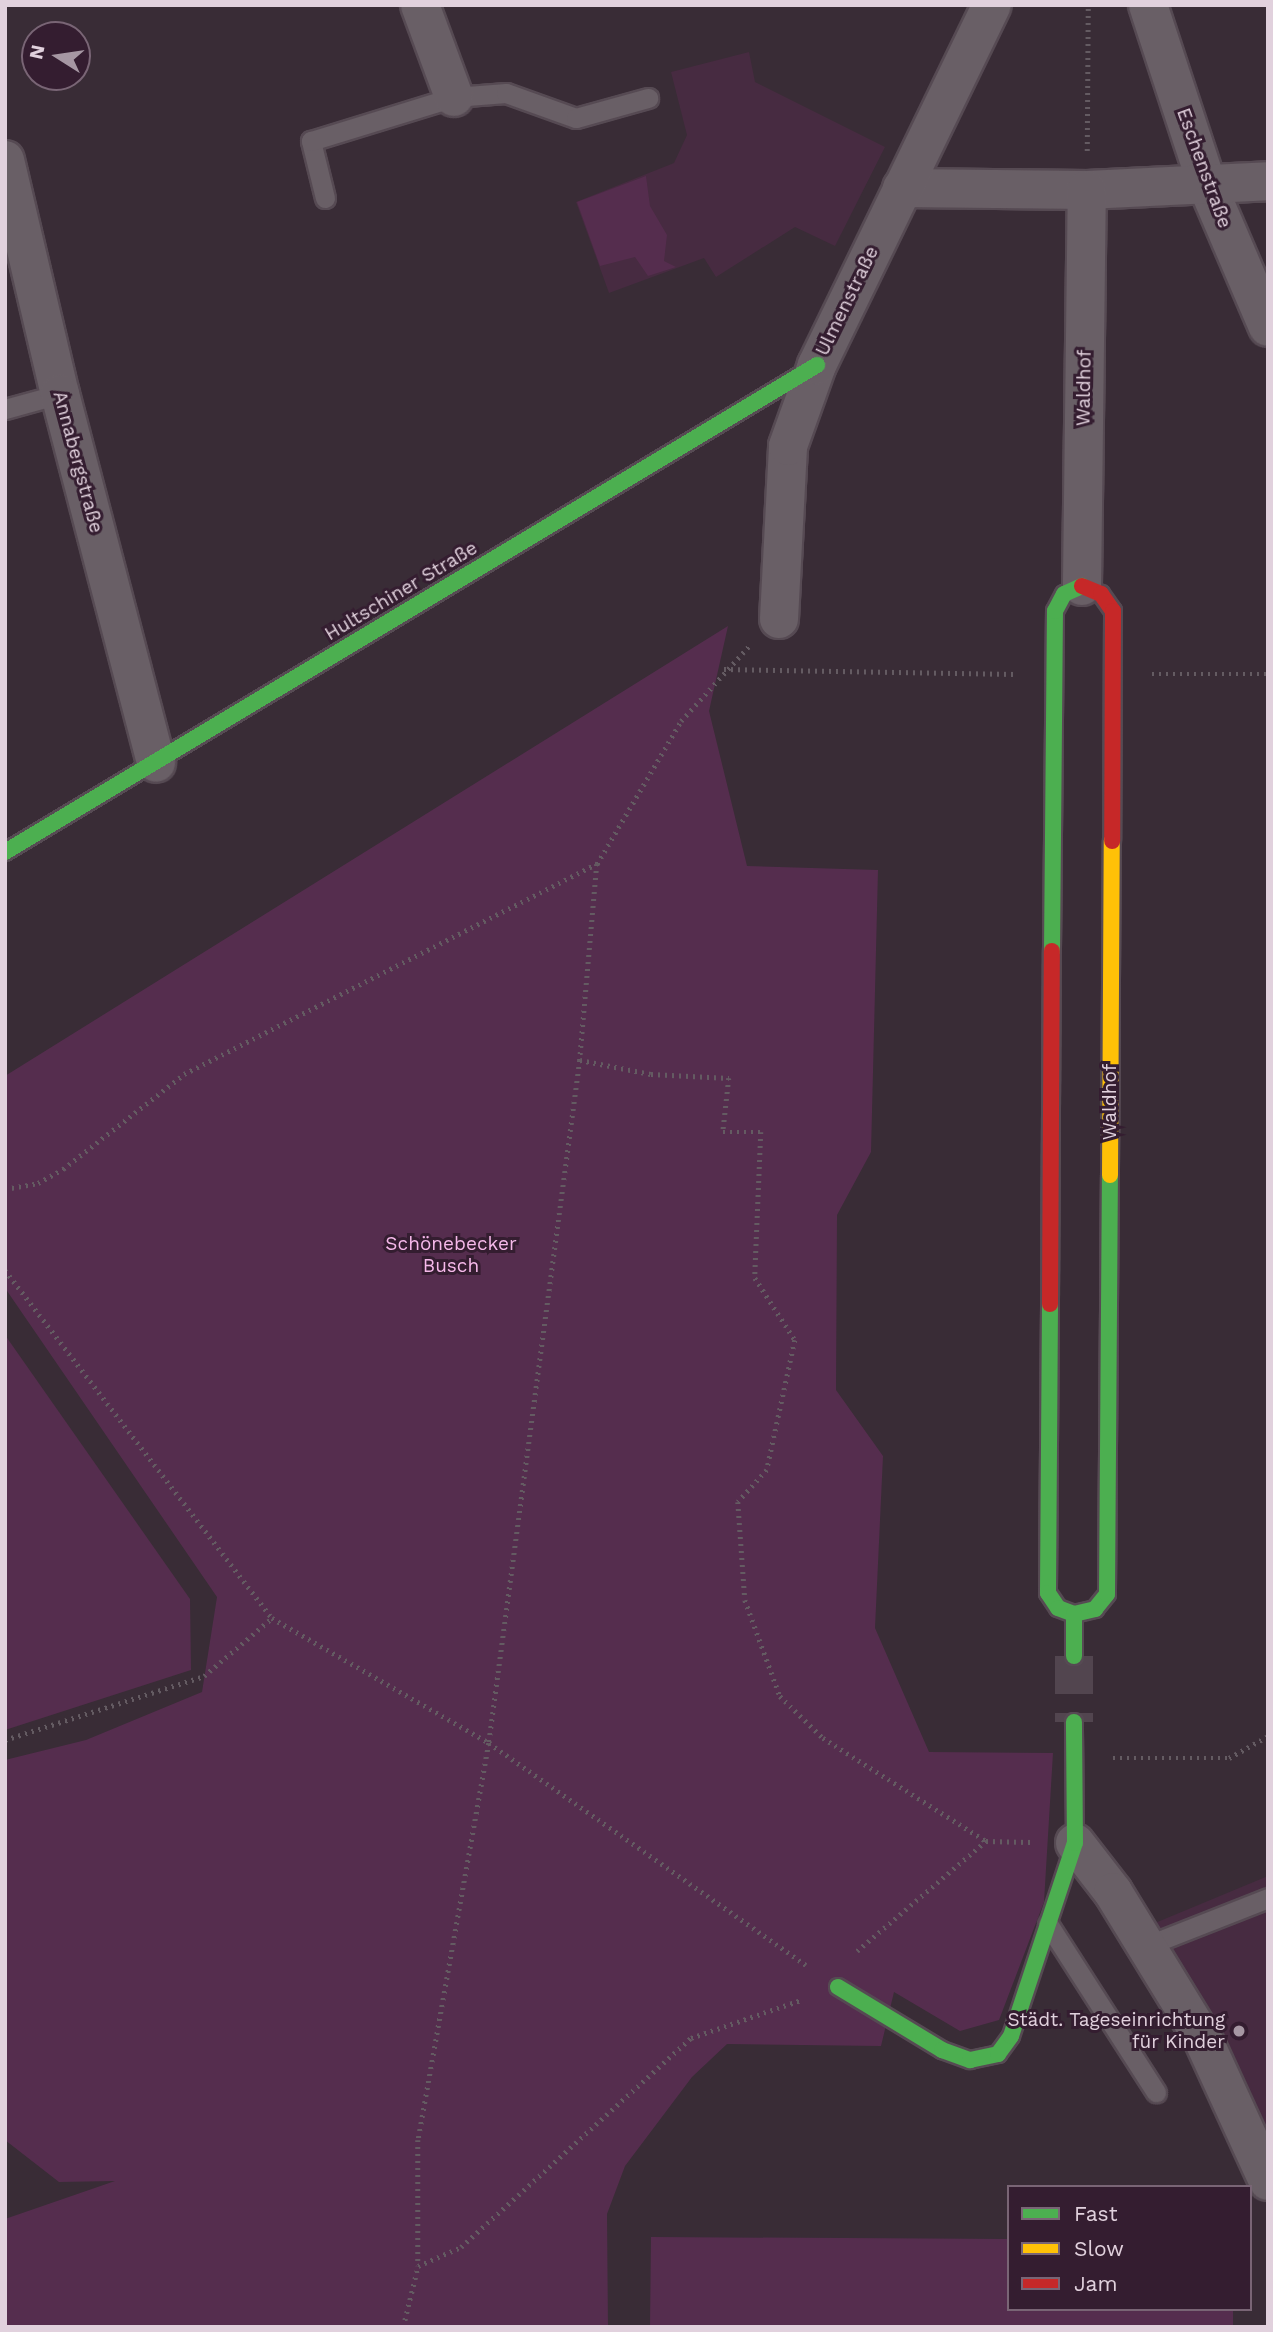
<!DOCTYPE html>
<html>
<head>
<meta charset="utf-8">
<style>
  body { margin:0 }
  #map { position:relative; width:1273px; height:2332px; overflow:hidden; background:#392c36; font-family:"Work Sans",sans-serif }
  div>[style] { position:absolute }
  .built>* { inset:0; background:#472b41 }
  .green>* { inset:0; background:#552d4e }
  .secondary-tunnel>* { height:38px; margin-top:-19px; transform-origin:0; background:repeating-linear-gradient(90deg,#52454f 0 38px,transparent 0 57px) }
  .path>* { height:4.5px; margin-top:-2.25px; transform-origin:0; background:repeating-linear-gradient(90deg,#645b62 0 2px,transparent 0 7px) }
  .roads { filter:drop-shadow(2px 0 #564a53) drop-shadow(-2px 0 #564a53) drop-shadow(0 2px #564a53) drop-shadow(0 -2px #564a53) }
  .lane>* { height:19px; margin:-9.5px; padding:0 9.5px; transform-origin:9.5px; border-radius:9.5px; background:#695f66 }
  .street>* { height:38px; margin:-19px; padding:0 19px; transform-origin:19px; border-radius:19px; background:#695f66 }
  .fast>* { height:16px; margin:-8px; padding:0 8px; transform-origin:8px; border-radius:8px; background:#4caf50 }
  .slow>* { height:16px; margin:-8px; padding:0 8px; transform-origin:8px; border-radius:8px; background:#ffc107 }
  .jam>* { height:16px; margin:-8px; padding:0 8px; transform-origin:8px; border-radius:8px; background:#c62828 }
  .dots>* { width:19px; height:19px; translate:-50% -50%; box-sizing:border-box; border:4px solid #341d30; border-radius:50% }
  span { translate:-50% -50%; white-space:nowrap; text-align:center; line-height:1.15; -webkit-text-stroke:6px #341d30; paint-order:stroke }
  .street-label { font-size:19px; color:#e1d1dd }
  .park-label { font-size:19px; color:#f6b9ea }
  .poi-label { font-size:19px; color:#e1d1dd }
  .right { translate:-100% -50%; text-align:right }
  .frame { position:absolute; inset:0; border:7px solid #e1d1dd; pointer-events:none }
  .legend { position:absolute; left:1007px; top:2185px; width:245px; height:126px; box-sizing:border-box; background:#341d30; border:2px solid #796575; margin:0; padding:9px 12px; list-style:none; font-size:21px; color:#e1d1dd }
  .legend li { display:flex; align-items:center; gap:14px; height:35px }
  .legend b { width:35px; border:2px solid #796575 }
  .north { position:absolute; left:21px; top:21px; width:70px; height:70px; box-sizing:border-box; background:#341d30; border:2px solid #796575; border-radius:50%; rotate:282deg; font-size:19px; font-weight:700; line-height:28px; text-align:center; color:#e1d1dd }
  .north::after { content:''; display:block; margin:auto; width:24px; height:32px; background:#a697a3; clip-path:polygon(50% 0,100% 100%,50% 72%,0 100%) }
</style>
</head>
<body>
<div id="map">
  <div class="built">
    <div style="clip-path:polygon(749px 52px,755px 82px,885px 147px,835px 246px,795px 227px,716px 277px,704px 258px,609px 293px,576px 202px,674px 163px,687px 135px,671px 72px)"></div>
    <div style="clip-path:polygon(1268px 1876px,1268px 2147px,1155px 1923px)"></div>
  </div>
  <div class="green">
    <div style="clip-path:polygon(646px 176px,650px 206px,667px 235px,664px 261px,676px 267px,648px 276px,635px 257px,600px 266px,577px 202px)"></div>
    <div style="clip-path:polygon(728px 626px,709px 711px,747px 866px,878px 870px,871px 1152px,837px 1215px,836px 1390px,883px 1456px,875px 1628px,929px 1752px,1053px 1753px,1044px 1902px,999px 2020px,960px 2031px,894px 1992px,881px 2046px,727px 2044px,692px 2077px,625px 2166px,607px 2214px,608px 2327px,5px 2327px,5px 2219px,115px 2181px,59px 2182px,5px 2140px,5px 1760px,86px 1740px,202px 1692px,217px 1597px,5px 1288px,5px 1076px)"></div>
    <div style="clip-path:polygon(5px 1335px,190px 1599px,191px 1670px,5px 1730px)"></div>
    <div style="clip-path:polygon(651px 2237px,1009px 2239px,1009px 2309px,1233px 2309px,1233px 2327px,650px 2327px)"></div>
  </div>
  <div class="secondary-tunnel">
    <div style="left:1074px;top:1656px;width:66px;rotate:90deg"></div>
  </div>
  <div class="path">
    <div style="left:1087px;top:151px;width:146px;rotate:-89.6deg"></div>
    <div style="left:724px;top:669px;width:291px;rotate:1deg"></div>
    <div style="left:1152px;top:674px;width:116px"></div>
    <div style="left:597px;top:864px;width:197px;rotate:95deg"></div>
    <div style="left:580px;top:1060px;width:689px;rotate:97.59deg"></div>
    <div style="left:489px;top:1743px;width:387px;rotate:35deg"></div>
    <div style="left:580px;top:1060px;width:72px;rotate:11.2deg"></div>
    <div style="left:651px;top:1074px;width:78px;rotate:2.9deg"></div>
    <div style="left:729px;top:1078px;width:54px;rotate:96.3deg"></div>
    <div style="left:723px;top:1132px;width:38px"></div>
    <div style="left:761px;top:1132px;width:146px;rotate:92.4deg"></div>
    <div style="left:755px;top:1278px;width:74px;rotate:57.2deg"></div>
    <div style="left:795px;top:1340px;width:133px;rotate:102.2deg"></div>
    <div style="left:767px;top:1470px;width:43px;rotate:132.2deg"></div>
    <div style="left:738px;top:1502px;width:98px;rotate:85.9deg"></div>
    <div style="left:745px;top:1600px;width:102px;rotate:70deg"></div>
    <div style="left:780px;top:1696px;width:60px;rotate:44.3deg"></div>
    <div style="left:823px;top:1738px;width:193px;rotate:32.3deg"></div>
    <div style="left:986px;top:1841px;width:46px;rotate:1.2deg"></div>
    <div style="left:5px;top:1189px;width:34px;rotate:-10deg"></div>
    <div style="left:38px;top:1183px;width:29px;rotate:-29deg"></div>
    <div style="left:63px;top:1169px;width:154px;rotate:-38.1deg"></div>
    <div style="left:184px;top:1074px;width:463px;rotate:-27deg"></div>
    <div style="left:597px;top:864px;width:166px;rotate:-59.6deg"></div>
    <div style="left:681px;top:721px;width:103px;rotate:-47.8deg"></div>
    <div style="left:5px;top:1270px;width:439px;rotate:52.5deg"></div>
    <div style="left:272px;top:1618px;width:250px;rotate:29.9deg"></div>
    <div style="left:489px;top:1743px;width:403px;rotate:100.1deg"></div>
    <div style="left:418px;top:2140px;width:126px;rotate:90deg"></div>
    <div style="left:5px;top:1740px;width:209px;rotate:-17.8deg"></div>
    <div style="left:204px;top:1676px;width:89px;rotate:-40.5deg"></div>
    <div style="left:1113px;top:1758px;width:116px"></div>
    <div style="left:1229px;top:1758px;width:45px;rotate:-29.4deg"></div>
    <div style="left:857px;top:1951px;width:170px;rotate:-40.5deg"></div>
    <div style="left:403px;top:2327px;width:63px;rotate:-76.2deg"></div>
    <div style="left:418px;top:2266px;width:47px;rotate:-23.8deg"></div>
    <div style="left:461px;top:2247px;width:311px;rotate:-42.3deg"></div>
    <div style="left:691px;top:2038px;width:116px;rotate:-19.1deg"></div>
  </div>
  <div class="roads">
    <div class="lane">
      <div style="left:325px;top:198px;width:59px;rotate:-103.8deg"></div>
      <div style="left:311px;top:141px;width:150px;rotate:-17.1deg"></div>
      <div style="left:454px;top:97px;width:52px;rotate:-4.4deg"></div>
      <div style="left:506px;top:93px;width:74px;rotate:19.7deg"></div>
      <div style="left:576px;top:118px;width:75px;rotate:-15.5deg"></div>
      <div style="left:5px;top:409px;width:57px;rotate:-15.3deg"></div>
      <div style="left:1048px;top:1924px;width:200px;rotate:57.3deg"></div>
      <div style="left:1146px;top:1946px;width:131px;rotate:-21.5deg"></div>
    </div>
    <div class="street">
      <div style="left:420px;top:5px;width:98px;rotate:69.7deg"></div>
      <div style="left:1148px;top:5px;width:192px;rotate:71.8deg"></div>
      <div style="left:1208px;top:187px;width:152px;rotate:66.8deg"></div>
      <div style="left:5px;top:160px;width:240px;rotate:76.8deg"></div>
      <div style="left:60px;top:394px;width:381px;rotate:75.4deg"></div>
      <div style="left:902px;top:188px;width:185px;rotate:0.6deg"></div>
      <div style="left:1087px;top:190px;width:181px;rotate:-2.8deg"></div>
      <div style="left:1082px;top:586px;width:396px;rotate:-89.3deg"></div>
      <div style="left:779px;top:619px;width:173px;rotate:-87deg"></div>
      <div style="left:788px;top:446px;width:86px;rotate:-70.3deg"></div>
      <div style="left:817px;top:365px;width:400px;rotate:-64.1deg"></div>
      <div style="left:1075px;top:1843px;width:62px;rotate:52.2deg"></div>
      <div style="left:1113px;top:1892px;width:172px;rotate:58.5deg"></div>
      <div style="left:1203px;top:2039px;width:156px;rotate:65.4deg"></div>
    </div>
    <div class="fast">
      <div style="left:5px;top:852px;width:947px;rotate:-30.95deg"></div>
      <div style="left:1052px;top:951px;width:340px;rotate:-89.5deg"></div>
      <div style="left:1055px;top:611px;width:19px;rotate:-62deg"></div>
      <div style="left:1064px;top:594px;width:20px;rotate:-24deg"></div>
      <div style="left:1050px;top:1304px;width:289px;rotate:90.4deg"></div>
      <div style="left:1048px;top:1593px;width:18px;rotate:56deg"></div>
      <div style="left:1058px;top:1608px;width:17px;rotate:21deg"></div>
      <div style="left:1074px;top:1614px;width:22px;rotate:-13deg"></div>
      <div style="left:1095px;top:1609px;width:19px;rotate:-51deg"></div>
      <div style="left:1107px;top:1594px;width:419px;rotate:-89.6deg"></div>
      <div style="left:1074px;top:1614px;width:42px;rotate:90deg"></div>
      <div style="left:838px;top:1987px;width:122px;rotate:31.2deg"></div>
      <div style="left:942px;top:2050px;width:30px;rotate:20deg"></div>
      <div style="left:970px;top:2060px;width:29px;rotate:-12deg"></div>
      <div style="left:998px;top:2054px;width:22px;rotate:-54deg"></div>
      <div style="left:1011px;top:2036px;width:203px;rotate:-71.7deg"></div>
      <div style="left:1075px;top:1843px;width:121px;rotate:-90.5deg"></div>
    </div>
    <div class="slow">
      <div style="left:1110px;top:1175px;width:334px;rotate:-89.7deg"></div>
    </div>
    <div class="jam">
      <div style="left:1082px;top:586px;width:21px;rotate:23deg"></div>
      <div style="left:1101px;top:594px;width:21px;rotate:55deg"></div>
      <div style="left:1113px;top:611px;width:230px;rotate:90.2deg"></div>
      <div style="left:1050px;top:1304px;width:353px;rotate:-89.7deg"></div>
    </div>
  </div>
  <div class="dots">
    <div style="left:1239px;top:2031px;background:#a697a3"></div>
  </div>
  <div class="street-label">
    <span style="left:1204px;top:168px;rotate:70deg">Eschenstraße</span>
    <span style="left:847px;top:301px;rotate:-64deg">Ulmenstraße</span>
    <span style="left:1084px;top:388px;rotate:-89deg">Waldhof</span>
    <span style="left:78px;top:462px;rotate:75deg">Annabergstraße</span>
    <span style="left:401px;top:591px;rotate:-31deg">Hultschiner Straße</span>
    <span style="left:1110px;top:1102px;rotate:-90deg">Waldhof</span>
  </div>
  <div class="park-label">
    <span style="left:451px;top:1255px">Schönebecker<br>Busch</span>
  </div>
  <div class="poi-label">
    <span class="right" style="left:1225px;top:2031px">Städt. Tageseinrichtung<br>für Kinder</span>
  </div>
  <div class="frame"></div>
  <ul class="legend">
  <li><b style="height:9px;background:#4caf50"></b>Fast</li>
  <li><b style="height:9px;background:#ffc107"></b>Slow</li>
  <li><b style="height:9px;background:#c62828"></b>Jam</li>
  </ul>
  <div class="north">N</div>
</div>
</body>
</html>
